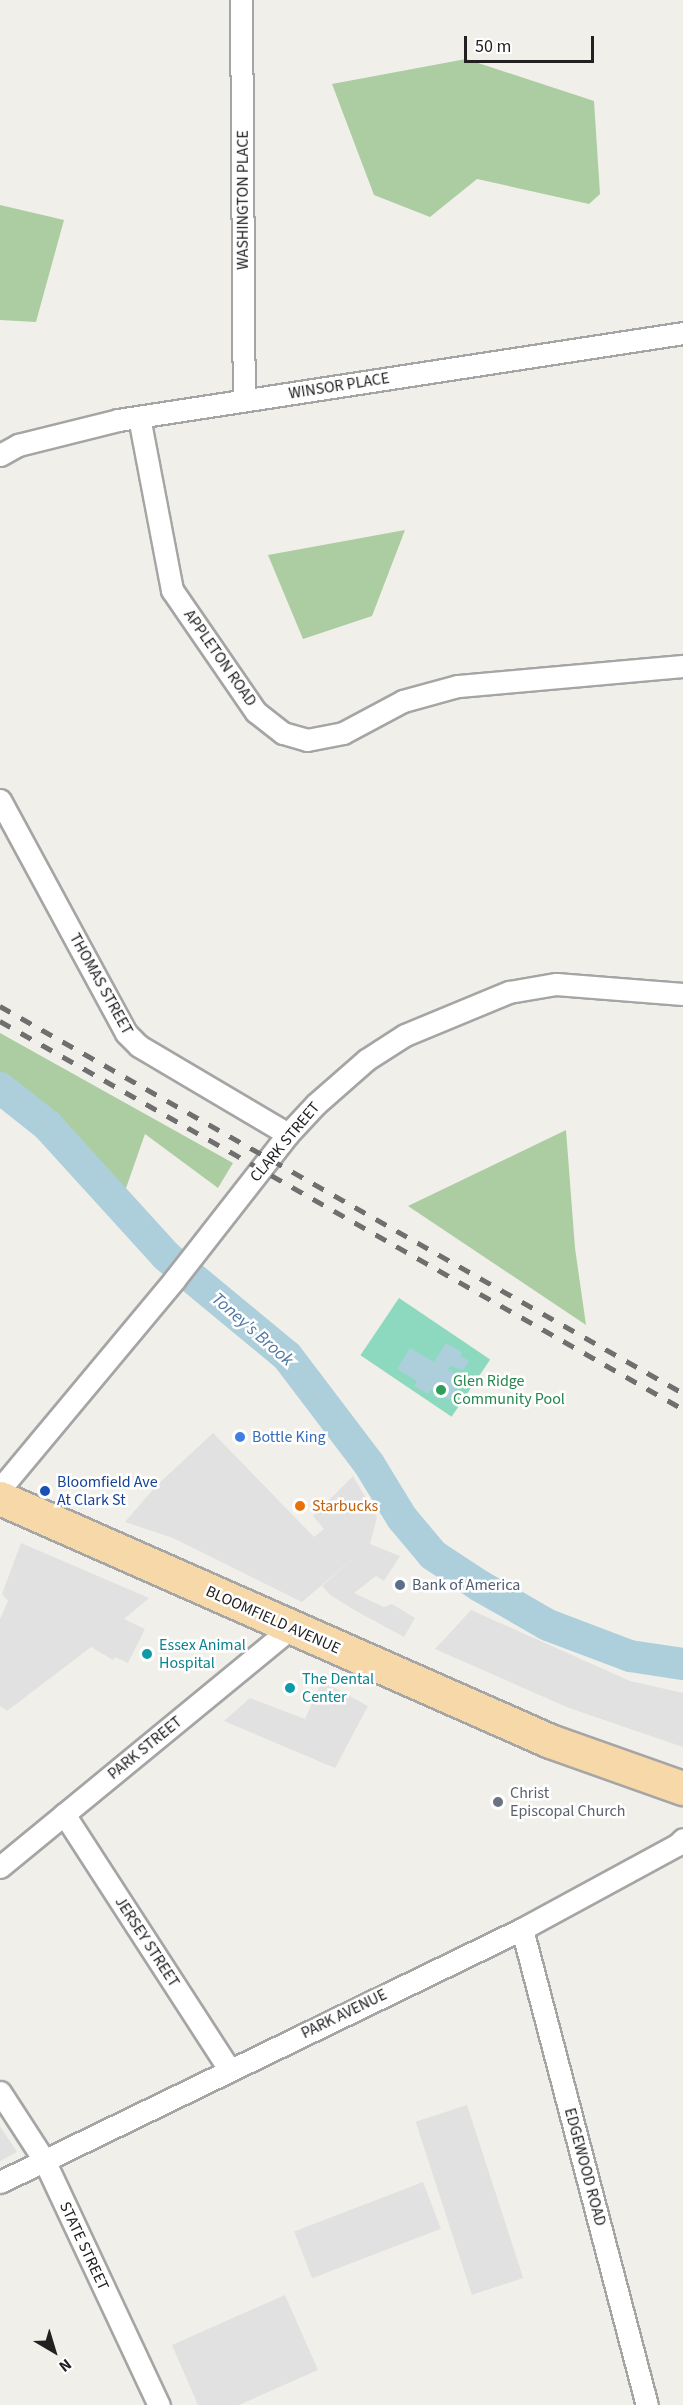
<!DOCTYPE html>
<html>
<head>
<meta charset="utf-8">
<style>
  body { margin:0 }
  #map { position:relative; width:683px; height:2405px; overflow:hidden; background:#f1efe9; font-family:"Source Sans 3",sans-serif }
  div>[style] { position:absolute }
  .forest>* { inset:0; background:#accda1 }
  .pitch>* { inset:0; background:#8dd9bf; transform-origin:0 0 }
  .parking>* { inset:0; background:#e1e1e1; transform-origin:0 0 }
  .water>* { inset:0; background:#adcfdb }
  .river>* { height:32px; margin:-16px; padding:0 16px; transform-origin:16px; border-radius:16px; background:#adcfdb }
  .roads { filter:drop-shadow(2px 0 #a5a5a5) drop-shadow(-2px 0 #a5a5a5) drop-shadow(0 2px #a5a5a5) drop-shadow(0 -2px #a5a5a5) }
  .minor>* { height:21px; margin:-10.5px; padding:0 10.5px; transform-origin:10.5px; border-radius:10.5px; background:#fff }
  .primary>* { height:33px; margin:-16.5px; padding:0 16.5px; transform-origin:16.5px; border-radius:16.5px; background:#f6d8a9 }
  .rail>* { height:4.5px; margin-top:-2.25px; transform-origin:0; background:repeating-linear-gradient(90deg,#6f6f6f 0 12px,transparent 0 24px) }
  .dots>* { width:16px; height:16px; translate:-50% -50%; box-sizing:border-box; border:3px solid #fff; border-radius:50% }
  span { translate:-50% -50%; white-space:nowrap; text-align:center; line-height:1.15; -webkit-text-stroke:5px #fff; paint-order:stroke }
  .street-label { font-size:16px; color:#212121 }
  .leisure-label { font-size:16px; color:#27864d }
  .left { translate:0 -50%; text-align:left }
  .shop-label { font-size:16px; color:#366cbe }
  .transit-label { font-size:16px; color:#164399 }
  .food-label { font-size:16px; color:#c56008 }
  .service-label { font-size:16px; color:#4e5e75 }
  .culture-label { font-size:16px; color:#0d838f }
  .worship-label { font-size:16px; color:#5b616d }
  .water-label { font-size:18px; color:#5177a3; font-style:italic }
  .north { position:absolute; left:24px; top:2321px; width:60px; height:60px; -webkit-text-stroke:4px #fff; paint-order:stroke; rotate:142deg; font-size:16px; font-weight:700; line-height:24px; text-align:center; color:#212121 }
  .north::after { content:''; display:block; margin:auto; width:21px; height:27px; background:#212121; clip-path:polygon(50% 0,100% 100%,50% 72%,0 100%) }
  .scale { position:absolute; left:464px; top:36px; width:130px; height:27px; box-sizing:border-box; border:3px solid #212121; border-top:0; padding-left:8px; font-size:18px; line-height:21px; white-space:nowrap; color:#212121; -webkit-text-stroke:4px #fff; paint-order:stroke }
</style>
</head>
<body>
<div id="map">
  <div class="forest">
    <div style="clip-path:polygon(466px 59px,594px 101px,600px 194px,589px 204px,477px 179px,430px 217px,374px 195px,332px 84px)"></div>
    <div style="clip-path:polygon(0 205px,64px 220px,36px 322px,0 320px)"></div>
    <div style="clip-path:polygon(405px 530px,372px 616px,303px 639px,268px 555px)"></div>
    <div style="clip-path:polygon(0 1033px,233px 1163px,218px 1188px,145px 1134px,125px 1191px,109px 1202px,39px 1123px,0 1096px)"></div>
    <div style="clip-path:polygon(566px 1130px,575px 1248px,586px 1325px,408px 1206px)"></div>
  </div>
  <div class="pitch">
    <div style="left:399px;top:1298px;width:110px;height:69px;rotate:34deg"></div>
  </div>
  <div class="parking">
    <div style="clip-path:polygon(213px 1433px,314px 1537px,324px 1529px,313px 1516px,353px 1476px,377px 1517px,370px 1544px,400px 1556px,384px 1581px,376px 1576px,354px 1593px,384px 1607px,392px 1604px,415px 1618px,404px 1637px,356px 1611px,330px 1595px,322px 1586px,357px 1555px,302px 1602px,173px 1538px,125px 1522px,156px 1486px)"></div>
    <div style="clip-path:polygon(21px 1543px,149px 1598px,124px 1619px,145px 1629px,128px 1663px,115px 1657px,113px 1660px,91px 1647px,7px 1711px,0 1706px,0 1619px,8px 1601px,2px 1594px)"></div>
    <div style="clip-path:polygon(471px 1610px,630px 1681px,683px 1693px,683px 1747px,569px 1708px,435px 1649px)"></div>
    <div style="clip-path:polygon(322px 1681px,368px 1706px,335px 1768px,224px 1721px,250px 1698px,305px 1719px)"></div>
    <div style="left:467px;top:2105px;width:182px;height:54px;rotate:72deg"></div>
    <div style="clip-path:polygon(0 2126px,17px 2152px,0 2161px)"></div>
    <div style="left:423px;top:2182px;width:50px;height:138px;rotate:69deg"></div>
    <div style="clip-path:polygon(285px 2295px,318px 2370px,239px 2405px,198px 2405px,172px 2345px)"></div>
  </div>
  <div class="water">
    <div style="clip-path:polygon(446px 1343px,462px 1352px,460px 1356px,469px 1361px,463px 1370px,450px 1366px,448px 1369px,462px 1379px,449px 1400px,431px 1389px,428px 1394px,414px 1386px,417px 1381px,397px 1369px,410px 1348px,434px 1362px)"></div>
  </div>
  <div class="river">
    <div style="left:0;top:1088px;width:60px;rotate:38.2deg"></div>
    <div style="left:47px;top:1125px;width:177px;rotate:47.7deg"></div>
    <div style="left:166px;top:1256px;width:157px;rotate:39.6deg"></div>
    <div style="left:287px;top:1356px;width:136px;rotate:52.8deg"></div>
    <div style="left:369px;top:1464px;width:63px;rotate:58.6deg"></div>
    <div style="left:402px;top:1518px;width:48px;rotate:50deg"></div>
    <div style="left:433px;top:1555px;width:56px;rotate:33.4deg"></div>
    <div style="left:480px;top:1586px;width:78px;rotate:29.8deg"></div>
    <div style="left:548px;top:1625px;width:88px;rotate:20.7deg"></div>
    <div style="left:630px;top:1656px;width:54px;rotate:8.6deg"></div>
  </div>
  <div class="roads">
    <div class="minor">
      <div style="left:241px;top:0;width:400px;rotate:89.6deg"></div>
      <div style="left:139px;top:417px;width:176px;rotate:79.2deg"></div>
      <div style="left:172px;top:590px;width:148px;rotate:55.5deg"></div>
      <div style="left:256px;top:712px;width:34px;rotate:38deg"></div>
      <div style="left:283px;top:733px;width:25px;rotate:16deg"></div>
      <div style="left:307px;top:740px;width:37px;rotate:-11deg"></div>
      <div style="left:343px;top:733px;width:68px;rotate:-28.1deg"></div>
      <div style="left:403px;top:701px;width:57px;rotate:-15.3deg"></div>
      <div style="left:458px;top:686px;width:226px;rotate:-5.1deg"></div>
      <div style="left:0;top:455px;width:21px;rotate:-29deg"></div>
      <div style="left:18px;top:445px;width:103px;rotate:-14deg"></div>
      <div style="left:118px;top:420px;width:572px;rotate:-8.75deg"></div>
      <div style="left:0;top:800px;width:265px;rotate:61.6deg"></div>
      <div style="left:126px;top:1033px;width:18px;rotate:45deg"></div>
      <div style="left:139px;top:1046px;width:173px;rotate:30.6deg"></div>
      <div style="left:0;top:1489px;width:272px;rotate:-50.2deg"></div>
      <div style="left:174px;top:1280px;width:185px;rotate:-52deg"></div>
      <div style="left:288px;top:1134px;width:41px;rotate:-47deg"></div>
      <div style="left:316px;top:1104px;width:67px;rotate:-41.3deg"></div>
      <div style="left:366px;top:1060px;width:46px;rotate:-32.7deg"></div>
      <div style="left:405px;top:1035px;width:113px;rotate:-22.5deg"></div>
      <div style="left:509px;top:992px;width:48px;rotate:-9.7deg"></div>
      <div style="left:556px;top:984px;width:127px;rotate:4.5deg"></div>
      <div style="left:64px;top:1814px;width:304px;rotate:57.1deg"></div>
      <div style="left:0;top:1867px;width:377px;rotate:-39.4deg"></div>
      <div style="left:522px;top:1929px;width:492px;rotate:75.3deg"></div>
      <div style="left:0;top:2092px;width:81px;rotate:57.1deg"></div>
      <div style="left:44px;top:2160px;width:271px;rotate:64.9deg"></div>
      <div style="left:0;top:2182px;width:580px;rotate:-25.86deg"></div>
      <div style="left:522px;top:1929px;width:176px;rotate:-28.5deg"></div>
      <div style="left:677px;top:1845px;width:8px;rotate:-45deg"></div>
    </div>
    <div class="primary">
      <div style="left:0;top:1498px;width:601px;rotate:23.84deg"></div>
      <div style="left:550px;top:1741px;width:141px;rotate:19.5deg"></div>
    </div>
  </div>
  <div class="rail">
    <div style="left:0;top:1006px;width:785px;rotate:29.54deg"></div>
    <div style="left:0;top:1021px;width:786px;rotate:29.6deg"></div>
  </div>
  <div class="dots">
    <div style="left:441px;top:1390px;background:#2e9e5b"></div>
    <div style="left:240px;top:1437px;background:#3f7fe0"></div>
    <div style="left:45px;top:1491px;background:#1a4fb4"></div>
    <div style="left:300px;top:1506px;background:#e8710a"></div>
    <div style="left:400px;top:1585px;background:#5c6f8a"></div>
    <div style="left:147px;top:1654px;background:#0f9aa8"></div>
    <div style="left:290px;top:1688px;background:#0f9aa8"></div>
    <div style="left:498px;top:1802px;background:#6b7280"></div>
  </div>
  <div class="street-label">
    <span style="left:243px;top:200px;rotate:-90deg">WASHINGTON PLACE</span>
    <span style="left:339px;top:386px;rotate:-9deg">WINSOR PLACE</span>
    <span style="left:220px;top:658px;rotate:55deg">APPLETON ROAD</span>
    <span style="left:101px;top:984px;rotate:61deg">THOMAS STREET</span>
    <span style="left:285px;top:1142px;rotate:-50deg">CLARK STREET</span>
    <span style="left:273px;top:1620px;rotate:24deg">BLOOMFIELD AVENUE</span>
    <span style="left:145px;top:1748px;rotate:-39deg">PARK STREET</span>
    <span style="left:147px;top:1942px;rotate:57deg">JERSEY STREET</span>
    <span style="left:344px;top:2014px;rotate:-26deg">PARK AVENUE</span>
    <span style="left:585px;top:2167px;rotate:75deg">EDGEWOOD ROAD</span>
    <span style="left:84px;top:2246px;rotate:65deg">STATE STREET</span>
  </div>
  <div class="leisure-label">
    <span class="left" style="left:453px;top:1390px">Glen Ridge<br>Community Pool</span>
  </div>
  <div class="shop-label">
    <span class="left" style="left:252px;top:1437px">Bottle King</span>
  </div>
  <div class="transit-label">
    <span class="left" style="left:57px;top:1491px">Bloomfield Ave<br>At Clark St</span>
  </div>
  <div class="food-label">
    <span class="left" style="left:312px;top:1506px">Starbucks</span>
  </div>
  <div class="service-label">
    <span class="left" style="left:412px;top:1585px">Bank of America</span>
  </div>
  <div class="culture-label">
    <span class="left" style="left:159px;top:1654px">Essex Animal<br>Hospital</span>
    <span class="left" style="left:302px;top:1688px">The Dental<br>Center</span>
  </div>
  <div class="worship-label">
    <span class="left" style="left:510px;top:1802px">Christ<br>Episcopal Church</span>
  </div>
  <div class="water-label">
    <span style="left:252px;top:1330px;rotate:41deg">Toney's Brook</span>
  </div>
  <div class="north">N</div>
  <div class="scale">50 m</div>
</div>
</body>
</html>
